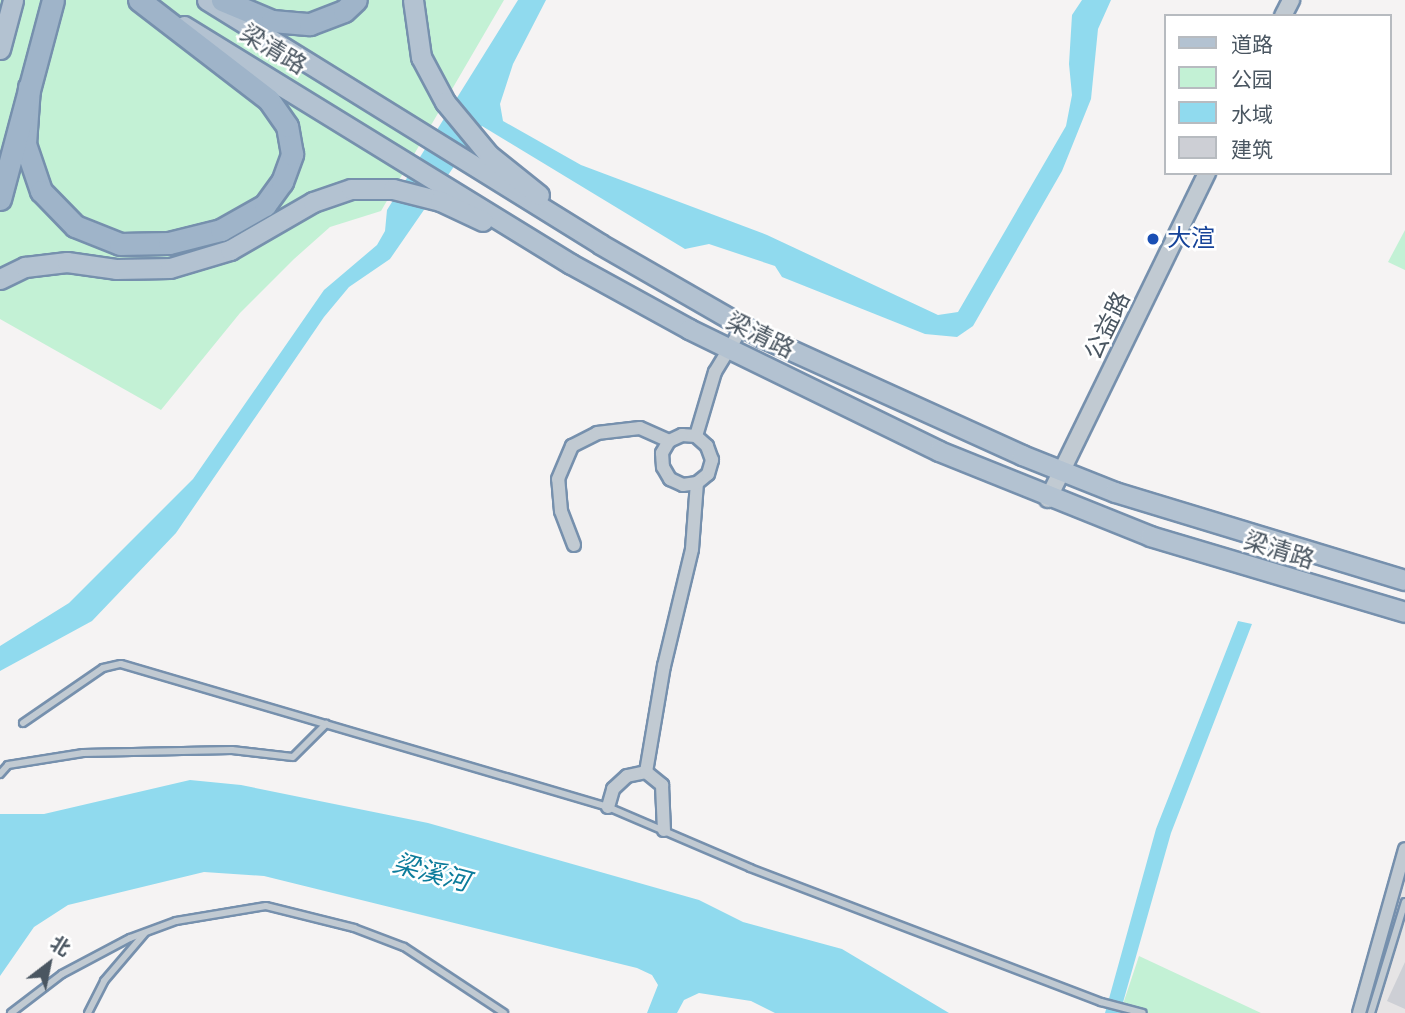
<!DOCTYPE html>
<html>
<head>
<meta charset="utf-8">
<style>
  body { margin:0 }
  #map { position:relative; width:1405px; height:1013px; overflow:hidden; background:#f5f3f3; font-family:Roboto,"Noto Sans SC",sans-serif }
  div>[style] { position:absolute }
  .education>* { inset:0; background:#e6e4e5 }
  .green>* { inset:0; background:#c3f1d5 }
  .water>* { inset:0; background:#90daee }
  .building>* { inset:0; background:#cdcfd5 }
  .roads { filter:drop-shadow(2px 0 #7690ad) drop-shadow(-2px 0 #7690ad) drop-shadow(0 2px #7690ad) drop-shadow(0 -2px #7690ad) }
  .service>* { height:6px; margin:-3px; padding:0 3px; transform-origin:3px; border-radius:3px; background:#c1cad2 }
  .minor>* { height:12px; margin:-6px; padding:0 6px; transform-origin:6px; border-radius:6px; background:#c1cad2 }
  .tertiary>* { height:16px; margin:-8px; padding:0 8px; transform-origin:8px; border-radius:8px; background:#c1cad2 }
  .primary>* { height:19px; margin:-9.5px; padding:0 9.5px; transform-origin:9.5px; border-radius:9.5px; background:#b3c2d1 }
  .trunk>* { height:21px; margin:-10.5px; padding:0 10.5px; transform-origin:10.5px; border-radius:10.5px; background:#9fb4c9 }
  .dots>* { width:19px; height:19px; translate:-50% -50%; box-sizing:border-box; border:4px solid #fff; border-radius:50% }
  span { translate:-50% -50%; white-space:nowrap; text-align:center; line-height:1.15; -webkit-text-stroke:5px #fff; paint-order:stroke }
  .street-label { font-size:24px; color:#4a5661 }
  .transit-label { font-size:24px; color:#164399 }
  .left { translate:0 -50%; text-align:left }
  .water-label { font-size:26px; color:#0c7c9b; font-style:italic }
  .legend { position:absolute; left:1164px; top:14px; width:228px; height:161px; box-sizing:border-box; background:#fff; border:2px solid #b7bbc0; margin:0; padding:9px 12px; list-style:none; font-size:21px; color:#4a5661 }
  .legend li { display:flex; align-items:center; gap:14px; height:35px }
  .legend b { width:35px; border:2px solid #b7bbc0 }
  .north { position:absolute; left:14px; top:929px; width:70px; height:70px; -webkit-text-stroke:5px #fff; paint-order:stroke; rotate:32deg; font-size:19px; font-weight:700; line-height:28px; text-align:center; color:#4a5661 }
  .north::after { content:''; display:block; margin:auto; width:24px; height:32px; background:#4a5661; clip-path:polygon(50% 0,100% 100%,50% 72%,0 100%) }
</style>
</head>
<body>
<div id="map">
  <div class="education">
    <div style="clip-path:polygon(1405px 871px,1405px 1013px,1361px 1013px)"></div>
  </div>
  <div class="green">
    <div style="clip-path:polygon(0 0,504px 0,381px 211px,330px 227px,294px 259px,240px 313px,161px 410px,0 319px)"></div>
    <div style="clip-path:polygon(1405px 230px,1405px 270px,1388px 262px)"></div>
    <div style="clip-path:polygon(1139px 956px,1261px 1013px,1120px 1013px)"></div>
  </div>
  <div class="water">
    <div style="clip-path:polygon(518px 0,546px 0,513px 64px,500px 104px,503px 121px,581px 165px,767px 235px,938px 315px,958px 312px,1066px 126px,1072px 95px,1069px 64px,1072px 15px,1082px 0,1111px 0,1098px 29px,1091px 99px,1062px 171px,973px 326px,957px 337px,925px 334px,782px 277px,775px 266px,709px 244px,685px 249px,482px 126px,390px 259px,349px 287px,324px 317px,176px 533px,92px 621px,0 671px,0 646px,69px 603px,193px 479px,324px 290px,377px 245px,385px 231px,387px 210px)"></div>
    <div style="clip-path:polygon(1238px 621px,1252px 624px,1171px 833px,1120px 1013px,1105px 1013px,1156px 829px)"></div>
    <div style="clip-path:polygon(190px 780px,241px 785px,428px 823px,699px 900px,743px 922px,842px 949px,949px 1013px,775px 1013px,751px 1001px,699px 993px,684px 1000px,677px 1013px,647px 1013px,658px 985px,652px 975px,637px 968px,264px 876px,204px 872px,68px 905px,34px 927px,0 976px,0 814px,44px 814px)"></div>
  </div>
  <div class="building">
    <div style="clip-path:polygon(1405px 962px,1405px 1009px,1387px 1001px)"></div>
  </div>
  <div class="roads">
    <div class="service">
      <div style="left:23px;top:723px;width:97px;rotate:-34.5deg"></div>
      <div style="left:103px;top:668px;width:18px;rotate:-13deg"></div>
      <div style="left:121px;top:664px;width:508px;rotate:16.36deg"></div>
      <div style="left:608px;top:807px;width:155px;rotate:23.2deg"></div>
      <div style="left:750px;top:868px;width:376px;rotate:20.9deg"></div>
      <div style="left:1101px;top:1002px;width:43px;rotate:14.7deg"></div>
      <div style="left:0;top:774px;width:12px;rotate:-48deg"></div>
      <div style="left:8px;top:765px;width:76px;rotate:-9.1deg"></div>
      <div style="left:83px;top:753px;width:149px;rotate:-1.2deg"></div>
      <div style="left:232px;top:750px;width:61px;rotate:6.5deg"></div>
      <div style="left:293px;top:757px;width:47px;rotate:-45deg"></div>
      <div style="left:11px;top:1013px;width:64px;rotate:-37.4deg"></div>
      <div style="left:62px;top:974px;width:77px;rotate:-27.9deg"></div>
      <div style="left:130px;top:938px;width:49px;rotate:-20.3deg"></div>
      <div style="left:176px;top:921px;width:91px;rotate:-9.5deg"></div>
      <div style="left:266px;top:906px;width:91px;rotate:14deg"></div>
      <div style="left:354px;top:928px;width:53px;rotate:20.8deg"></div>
      <div style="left:404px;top:947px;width:120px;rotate:33.4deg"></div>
      <div style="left:88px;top:1013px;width:36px;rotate:-63deg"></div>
      <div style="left:104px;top:981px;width:63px;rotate:-49.5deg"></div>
      <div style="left:1371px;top:1013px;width:116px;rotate:-73deg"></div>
    </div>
    <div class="minor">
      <div style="left:696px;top:436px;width:67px;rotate:-73.5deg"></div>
      <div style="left:715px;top:372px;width:54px;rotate:-58.7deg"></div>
      <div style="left:574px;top:545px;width:36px;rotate:-111deg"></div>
      <div style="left:561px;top:511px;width:32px;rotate:-95deg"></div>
      <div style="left:558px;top:479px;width:36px;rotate:-67deg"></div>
      <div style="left:572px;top:446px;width:28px;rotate:-27deg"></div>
      <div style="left:597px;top:433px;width:43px;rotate:-6.6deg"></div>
      <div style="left:640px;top:428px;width:32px;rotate:24deg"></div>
      <div style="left:646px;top:772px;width:21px;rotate:39deg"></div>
      <div style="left:662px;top:785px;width:45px;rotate:87.5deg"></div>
      <div style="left:608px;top:807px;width:19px;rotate:-74deg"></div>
      <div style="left:613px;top:789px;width:19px;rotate:-43deg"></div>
      <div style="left:627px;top:776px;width:19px;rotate:-12deg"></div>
      <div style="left:646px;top:772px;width:108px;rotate:-80.4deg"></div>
      <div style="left:664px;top:666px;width:120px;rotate:-76.5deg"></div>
      <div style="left:692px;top:549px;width:66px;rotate:-85.7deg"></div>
      <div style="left:697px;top:483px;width:14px;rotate:-39deg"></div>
      <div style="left:708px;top:474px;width:15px;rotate:-74deg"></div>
      <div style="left:712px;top:460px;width:15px;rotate:-110deg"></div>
      <div style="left:707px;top:446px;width:15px;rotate:-138deg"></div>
      <div style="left:696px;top:436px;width:14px;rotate:-176deg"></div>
      <div style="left:682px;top:435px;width:14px;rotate:155deg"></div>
      <div style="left:669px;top:441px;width:14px;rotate:120deg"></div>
      <div style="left:662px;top:453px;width:14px;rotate:86deg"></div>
      <div style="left:663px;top:467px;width:14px;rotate:60deg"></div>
      <div style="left:670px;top:479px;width:14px;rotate:25deg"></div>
      <div style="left:683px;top:485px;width:14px;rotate:-8deg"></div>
      <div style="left:1359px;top:1013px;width:170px;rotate:-74.3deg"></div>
    </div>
    <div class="tertiary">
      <div style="left:1283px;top:16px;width:18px;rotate:-63deg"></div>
      <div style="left:1048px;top:499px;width:363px;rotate:-64deg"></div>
    </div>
    <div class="primary">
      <div style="left:207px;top:0;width:463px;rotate:31.8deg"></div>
      <div style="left:600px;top:244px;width:187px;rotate:29.9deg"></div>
      <div style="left:762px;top:337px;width:286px;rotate:24.4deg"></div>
      <div style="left:1022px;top:455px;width:100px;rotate:21.7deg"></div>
      <div style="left:1115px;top:492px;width:303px;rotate:16.9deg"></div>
      <div style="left:413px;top:0;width:58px;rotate:82deg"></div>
      <div style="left:421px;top:57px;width:51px;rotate:61.9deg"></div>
      <div style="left:445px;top:102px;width:69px;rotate:50.3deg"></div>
      <div style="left:489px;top:155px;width:64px;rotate:38.7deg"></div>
      <div style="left:184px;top:26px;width:454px;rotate:31.6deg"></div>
      <div style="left:571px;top:264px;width:135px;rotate:28.8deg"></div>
      <div style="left:689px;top:329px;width:278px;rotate:26deg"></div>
      <div style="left:939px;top:451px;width:227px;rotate:21.9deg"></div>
      <div style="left:1150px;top:536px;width:266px;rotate:16.6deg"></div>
      <div style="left:0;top:49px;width:51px;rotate:-75.1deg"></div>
      <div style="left:0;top:279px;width:28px;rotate:-26deg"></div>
      <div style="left:25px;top:267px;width:42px;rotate:-6.8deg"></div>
      <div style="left:67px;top:262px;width:49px;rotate:8.1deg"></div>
      <div style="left:116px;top:269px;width:54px;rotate:-1.1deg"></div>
      <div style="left:170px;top:268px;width:63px;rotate:-16.7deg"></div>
      <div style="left:230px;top:250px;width:96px;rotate:-30deg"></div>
      <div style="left:313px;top:202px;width:40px;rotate:-18.9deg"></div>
      <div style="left:351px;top:189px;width:42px"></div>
      <div style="left:393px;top:189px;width:49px;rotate:14.3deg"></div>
      <div style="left:440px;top:201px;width:47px;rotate:24.9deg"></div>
    </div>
    <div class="trunk">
      <div style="left:222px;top:0;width:54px;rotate:22.8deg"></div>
      <div style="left:272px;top:21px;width:38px;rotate:5deg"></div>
      <div style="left:310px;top:24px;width:36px;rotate:-21deg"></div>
      <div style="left:344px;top:11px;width:16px;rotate:-43deg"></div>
      <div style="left:29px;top:87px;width:57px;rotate:94deg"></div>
      <div style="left:25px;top:144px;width:50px;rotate:71.2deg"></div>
      <div style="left:41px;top:191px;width:49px;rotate:45.8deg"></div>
      <div style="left:75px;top:226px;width:48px;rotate:21.8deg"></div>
      <div style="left:120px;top:244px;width:49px;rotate:-1.2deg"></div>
      <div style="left:169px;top:243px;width:54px;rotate:-14deg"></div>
      <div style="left:221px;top:230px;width:51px;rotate:-29.6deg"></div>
      <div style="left:265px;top:205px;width:29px;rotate:-54deg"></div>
      <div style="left:282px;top:182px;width:30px;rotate:-70deg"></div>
      <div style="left:292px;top:154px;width:28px;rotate:-100deg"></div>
      <div style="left:287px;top:126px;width:32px;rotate:-125deg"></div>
      <div style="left:269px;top:100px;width:164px;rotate:-142.4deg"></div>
      <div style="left:0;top:199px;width:206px;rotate:-75.1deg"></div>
    </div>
  </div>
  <div class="dots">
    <div style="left:1153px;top:239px;background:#1a4fb4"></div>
  </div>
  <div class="street-label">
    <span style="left:273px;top:50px;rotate:31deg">梁清路</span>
    <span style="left:1108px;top:326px;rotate:-64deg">公益路</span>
    <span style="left:760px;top:336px;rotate:26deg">梁清路</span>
    <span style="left:1279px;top:551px;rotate:17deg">梁清路</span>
  </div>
  <div class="transit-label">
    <span class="left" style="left:1167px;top:239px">大渲</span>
  </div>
  <div class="water-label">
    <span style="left:431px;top:873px;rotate:15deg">梁溪河</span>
  </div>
  <ul class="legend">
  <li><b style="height:9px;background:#b3c2d1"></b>道路</li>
  <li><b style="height:19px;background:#c3f1d5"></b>公园</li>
  <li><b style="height:19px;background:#90daee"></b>水域</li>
  <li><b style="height:19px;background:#cdcfd5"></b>建筑</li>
  </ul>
  <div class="north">北</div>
</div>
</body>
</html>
